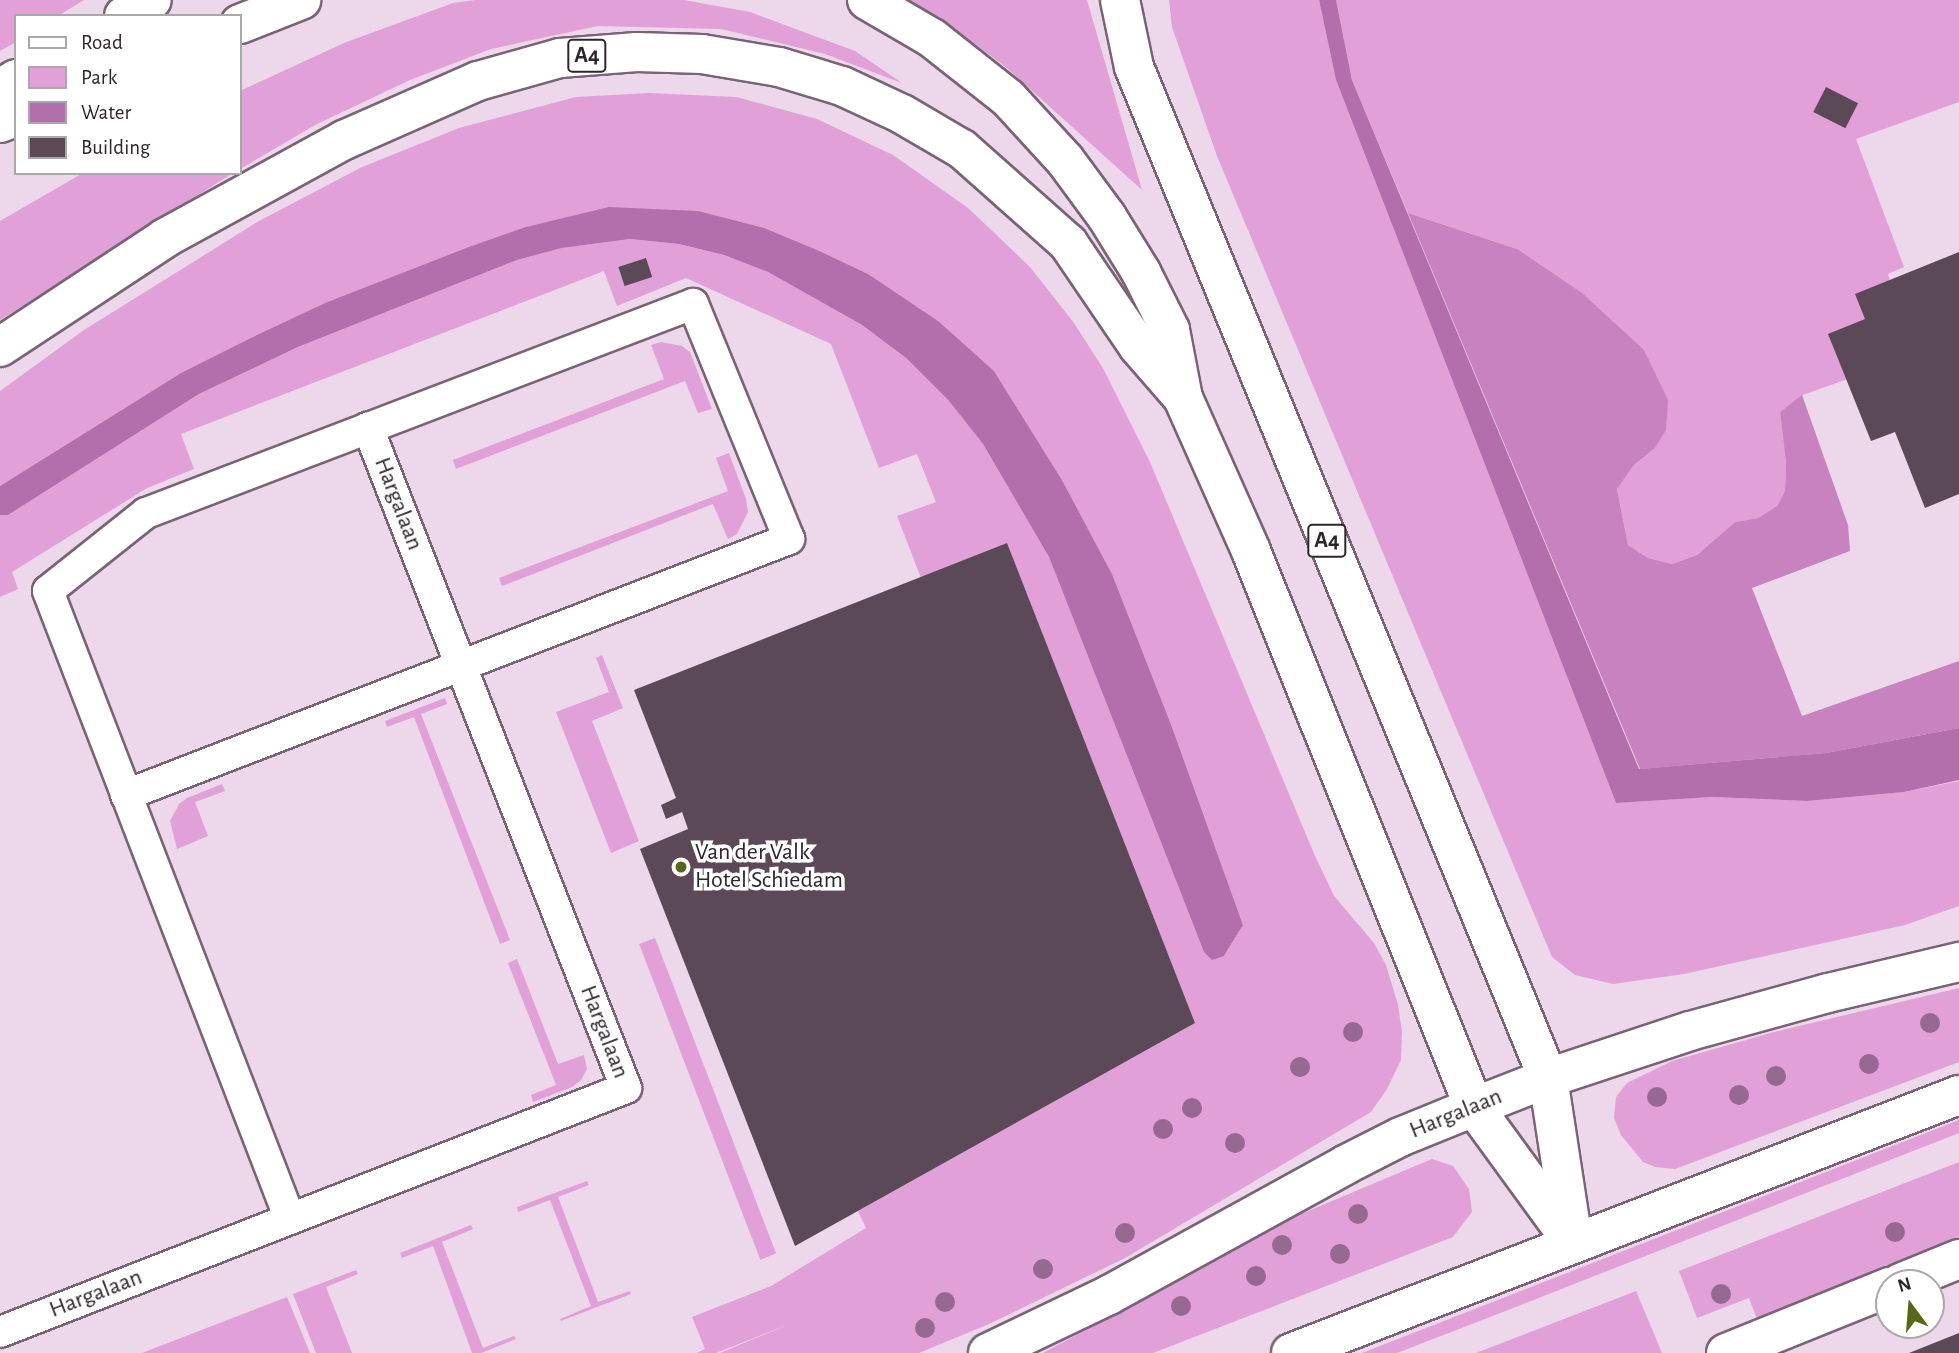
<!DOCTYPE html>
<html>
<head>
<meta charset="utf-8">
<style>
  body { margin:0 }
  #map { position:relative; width:1959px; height:1353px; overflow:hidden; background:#edd7ea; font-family:"Alegreya Sans",sans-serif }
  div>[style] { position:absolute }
  .green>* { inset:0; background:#e1a0d7; transform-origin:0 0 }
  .forest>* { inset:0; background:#c882bf }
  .water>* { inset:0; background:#b36fab }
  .building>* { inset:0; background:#5b4958; transform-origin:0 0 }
  .roads { filter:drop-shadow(2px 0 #776474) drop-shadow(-2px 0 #776474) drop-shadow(0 2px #776474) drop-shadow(0 -2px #776474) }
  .lane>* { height:30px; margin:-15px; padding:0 15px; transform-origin:15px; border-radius:15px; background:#fff }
  .street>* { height:38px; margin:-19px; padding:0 19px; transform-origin:19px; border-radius:19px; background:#fff }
  .secondary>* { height:38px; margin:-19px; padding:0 19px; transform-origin:19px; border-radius:19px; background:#fff }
  .highway>* { height:38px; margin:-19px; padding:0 19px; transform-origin:19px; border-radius:19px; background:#fff }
  .trees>* { width:20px; height:20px; margin:-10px; border-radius:50%; background:#966992 }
  .dots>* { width:19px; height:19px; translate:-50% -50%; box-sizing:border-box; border:4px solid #fff; border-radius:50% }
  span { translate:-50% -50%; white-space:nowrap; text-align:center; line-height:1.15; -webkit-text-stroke:7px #fff; paint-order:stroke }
  .shield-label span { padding:2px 5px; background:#fff; border:2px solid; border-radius:5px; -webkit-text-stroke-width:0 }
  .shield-label { font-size:23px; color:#2e262c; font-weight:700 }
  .street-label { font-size:24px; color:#2e262c }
  .poi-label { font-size:24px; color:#2e262c }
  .left { translate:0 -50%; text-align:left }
  .legend { position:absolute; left:14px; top:14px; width:228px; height:161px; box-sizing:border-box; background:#fff; border:2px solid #aba8ab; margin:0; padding:9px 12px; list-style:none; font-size:21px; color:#2e262c }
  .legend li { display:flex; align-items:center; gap:14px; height:35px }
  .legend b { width:35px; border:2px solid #aba8ab }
  .north { position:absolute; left:1875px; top:1269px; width:70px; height:70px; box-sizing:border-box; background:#fff; border:2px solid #aba8ab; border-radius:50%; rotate:344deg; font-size:19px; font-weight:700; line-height:28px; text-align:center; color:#2e262c }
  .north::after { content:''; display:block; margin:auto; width:24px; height:32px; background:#556813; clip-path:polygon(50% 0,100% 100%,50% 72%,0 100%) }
</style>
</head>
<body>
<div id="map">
  <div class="green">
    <div style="clip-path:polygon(0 0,84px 0,58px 16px,16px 16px,16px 42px,0 51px)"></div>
    <div style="clip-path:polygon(475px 0,684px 0,750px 12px,855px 51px,902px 83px,825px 54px,721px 29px,598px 26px,491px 49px,410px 80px,317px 124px,240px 169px,240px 91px,344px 43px,453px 3px)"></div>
    <div style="clip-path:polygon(909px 0,1087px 0,1142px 190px,1007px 68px,940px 18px)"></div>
    <div style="clip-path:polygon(1169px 0,1319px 0,1336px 80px,1616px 803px,1712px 797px,1807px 801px,1904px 792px,1959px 781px,1959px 906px,1905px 925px,1684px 974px,1613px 984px,1575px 975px,1552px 957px,1217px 156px,1172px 27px)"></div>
    <div style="clip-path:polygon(1336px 0,1959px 0,1959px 102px,1856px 139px,1904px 267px,1888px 274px,1914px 355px,1803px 395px,1780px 412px,1786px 463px,1785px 491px,1777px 506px,1758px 518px,1735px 522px,1697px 555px,1672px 564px,1648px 558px,1628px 545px,1617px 489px,1634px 465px,1655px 448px,1517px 249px,1408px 213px,1352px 80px)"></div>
    <div style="clip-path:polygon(649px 93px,736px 97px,817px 119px,893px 155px,968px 208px,1030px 267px,1074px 323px,1104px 370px,1150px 462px,1315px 856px,1334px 896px,1374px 943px,1386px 965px,1398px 1005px,1402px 1032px,1401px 1060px,1387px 1089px,1371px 1112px,1125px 1258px,989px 1324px,919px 1353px,720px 1353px,787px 1325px,716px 1353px,697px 1353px,705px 1349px,692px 1317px,771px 1286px,866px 1228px,858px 1211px,1195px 1023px,1007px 544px,921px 578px,897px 516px,936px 502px,917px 454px,879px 468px,831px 344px,686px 278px,617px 306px,604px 271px,181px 434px,194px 469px,147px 488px,12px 572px,18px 589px,0 597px,0 515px,8px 515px,199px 394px,298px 347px,517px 260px,562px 248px,630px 239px,679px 244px,724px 255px,768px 272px,862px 325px,906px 358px,949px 401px,983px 444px,1049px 557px,1204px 952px,1225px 955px,1243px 925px,1172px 727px,1112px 574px,1062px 480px,994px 371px,698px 211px,325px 303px,181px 373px,0 486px,0 391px,84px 330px,259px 221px,362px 167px,459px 128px,576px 97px)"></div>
    <div style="clip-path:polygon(83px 173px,233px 173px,0 320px,0 221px)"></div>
    <div style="clip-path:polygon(661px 342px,682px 346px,690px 352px,712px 409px,698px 413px,685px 381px,456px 469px,453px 460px,664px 379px,651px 345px)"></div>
    <div style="clip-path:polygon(729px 453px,746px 499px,748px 512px,737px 534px,728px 539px,713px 504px,502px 586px,499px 578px,728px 491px,716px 458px)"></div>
    <div style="clip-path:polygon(602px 655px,623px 708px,592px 721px,639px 841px,611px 853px,556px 712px,609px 692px,596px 658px)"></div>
    <div style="clip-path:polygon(445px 698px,447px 704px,421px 714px,510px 940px,500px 944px,414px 717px,387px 727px,385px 721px)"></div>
    <div style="clip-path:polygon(222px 784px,225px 791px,195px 802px,208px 836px,177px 849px,170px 821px,179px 804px,187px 798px)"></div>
    <div style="left:655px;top:938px;width:338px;height:17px;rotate:69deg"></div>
    <div style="clip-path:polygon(517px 959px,558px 1064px,584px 1055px,587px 1069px,581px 1080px,572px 1087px,533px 1102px,531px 1095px,556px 1085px,508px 963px)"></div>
    <div style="clip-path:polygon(1959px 988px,1959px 1062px,1675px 1169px,1655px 1167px,1643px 1162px,1621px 1135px,1614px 1118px,1616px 1097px,1627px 1083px,1672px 1061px,1774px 1032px)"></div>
    <div style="clip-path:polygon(1959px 1120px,1959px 1133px,1490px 1317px,1397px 1353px,1362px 1353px)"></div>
    <div style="clip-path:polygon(1432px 1159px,1453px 1166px,1469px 1189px,1472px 1212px,1453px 1237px,1153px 1353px,1043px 1353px,1301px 1214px)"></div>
    <div style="clip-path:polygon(1959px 1162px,1959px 1239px,1757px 1319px,1749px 1298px,1697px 1318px,1679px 1271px)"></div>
    <div style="clip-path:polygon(587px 1181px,589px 1185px,558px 1197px,598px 1302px,630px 1291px,631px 1294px,561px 1321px,560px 1319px,591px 1306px,550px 1200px,518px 1212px,517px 1207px)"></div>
    <div style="clip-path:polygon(471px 1225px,473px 1229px,442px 1242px,483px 1348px,514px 1336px,516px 1339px,481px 1353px,472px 1353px,433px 1246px,402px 1258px,400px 1253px)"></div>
    <div style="clip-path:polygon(356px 1270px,358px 1274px,326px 1287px,352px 1353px,316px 1353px,293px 1294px)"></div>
    <div style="clip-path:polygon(1636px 1291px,1662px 1353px,1476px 1353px)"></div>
    <div style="clip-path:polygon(287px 1297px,310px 1353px,142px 1353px)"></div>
  </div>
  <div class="forest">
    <div style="clip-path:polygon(1408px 213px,1517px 249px,1582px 293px,1644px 350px,1668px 400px,1666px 430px,1655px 448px,1634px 465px,1617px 489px,1628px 545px,1648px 558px,1672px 564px,1697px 555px,1735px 522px,1758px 518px,1777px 506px,1785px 491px,1786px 463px,1780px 412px,1802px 395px,1848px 525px,1850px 551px,1752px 588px,1802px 716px,1959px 661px,1959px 728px,1826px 753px,1640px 769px)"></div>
  </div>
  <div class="water">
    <div style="clip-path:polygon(1319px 0,1336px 0,1352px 80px,1639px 769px,1826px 753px,1959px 728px,1959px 780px,1904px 792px,1807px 801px,1712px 797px,1616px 803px,1336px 80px)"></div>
    <div style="clip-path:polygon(609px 207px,698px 211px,764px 228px,817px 250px,868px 274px,938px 321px,994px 371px,1062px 480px,1112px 574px,1172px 727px,1243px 925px,1224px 956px,1212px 960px,1204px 952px,1049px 557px,983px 444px,949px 401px,906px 358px,862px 325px,768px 272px,724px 255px,679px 244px,630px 239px,562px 248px,517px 260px,298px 347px,199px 394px,8px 515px,0 515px,0 486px,181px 373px,251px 338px,325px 303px,469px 247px,526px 227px)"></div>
  </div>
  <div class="building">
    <div style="left:1826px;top:87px;width:36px;height:28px;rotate:27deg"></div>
    <div style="clip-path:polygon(1959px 252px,1959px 494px,1925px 508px,1895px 432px,1871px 441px,1828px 334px,1865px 319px,1855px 294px)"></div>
    <div style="left:646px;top:258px;width:20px;height:29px;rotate:72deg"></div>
    <div style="clip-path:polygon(1007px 543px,1195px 1023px,795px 1246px,640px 849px,688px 829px,682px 812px,666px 819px,661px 805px,676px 798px,634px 690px)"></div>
    <div style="clip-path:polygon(1959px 1333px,1959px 1353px,1909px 1353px)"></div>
  </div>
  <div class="roads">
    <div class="lane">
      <div style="left:126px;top:795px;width:711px;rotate:-21.11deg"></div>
      <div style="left:789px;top:539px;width:254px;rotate:-112.2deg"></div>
      <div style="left:693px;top:304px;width:586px;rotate:159.09deg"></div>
      <div style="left:146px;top:513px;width:125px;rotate:141.5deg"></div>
      <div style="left:48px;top:591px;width:673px;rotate:68.93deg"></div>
      <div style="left:0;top:1332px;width:672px;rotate:-21.29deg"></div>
      <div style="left:626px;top:1088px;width:709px;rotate:-111.35deg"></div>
    </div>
    <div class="street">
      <div style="left:1900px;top:1283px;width:64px;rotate:-22.1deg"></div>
      <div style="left:1726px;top:1353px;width:176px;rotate:-22deg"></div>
    </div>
    <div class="secondary">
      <div style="left:988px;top:1353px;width:134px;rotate:-25.6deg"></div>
      <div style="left:1109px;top:1295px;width:269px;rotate:-28.8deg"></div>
      <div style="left:1345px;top:1165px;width:62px;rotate:-27deg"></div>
      <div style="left:1400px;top:1137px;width:80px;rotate:-22.1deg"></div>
      <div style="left:1474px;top:1107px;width:79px;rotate:-21.4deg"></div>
      <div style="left:1548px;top:1078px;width:150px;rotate:-18.3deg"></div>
      <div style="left:1690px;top:1031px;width:143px;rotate:-15.4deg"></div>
      <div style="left:1828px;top:993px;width:135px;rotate:-13.3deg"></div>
      <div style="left:1291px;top:1353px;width:716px;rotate:-21.12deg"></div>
    </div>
    <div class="highway">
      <div style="left:867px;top:0;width:75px;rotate:30.3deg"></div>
      <div style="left:932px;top:38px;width:97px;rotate:38.3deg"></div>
      <div style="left:1008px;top:98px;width:84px;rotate:47.4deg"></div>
      <div style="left:1065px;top:160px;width:71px;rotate:53.6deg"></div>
      <div style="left:1107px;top:217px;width:65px;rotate:58.3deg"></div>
      <div style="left:1141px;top:272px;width:65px;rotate:63.4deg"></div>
      <div style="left:1170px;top:330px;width:69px;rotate:79.2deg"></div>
      <div style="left:1183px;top:398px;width:167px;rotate:66deg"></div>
      <div style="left:1251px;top:551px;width:599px;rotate:68.15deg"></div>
      <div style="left:1474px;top:1107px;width:168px;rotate:53.9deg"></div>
      <div style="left:1120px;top:0;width:68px;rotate:78.2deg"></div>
      <div style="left:1134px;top:67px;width:1092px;rotate:67.73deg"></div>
      <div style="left:1548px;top:1078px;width:165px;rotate:81.3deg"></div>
      <div style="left:124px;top:16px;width:32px;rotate:-30deg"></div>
      <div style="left:240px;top:24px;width:66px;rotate:-21.5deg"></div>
      <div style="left:0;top:89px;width:19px;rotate:-32deg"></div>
      <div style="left:0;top:123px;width:17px;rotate:-21deg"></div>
      <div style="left:0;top:347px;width:198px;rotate:-33.4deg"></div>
      <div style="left:165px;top:238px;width:204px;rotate:-28.7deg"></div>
      <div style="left:344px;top:140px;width:146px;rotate:-23.8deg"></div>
      <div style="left:478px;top:81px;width:85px;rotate:-15.7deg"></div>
      <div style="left:560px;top:58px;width:77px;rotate:-4.5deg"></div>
      <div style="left:637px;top:52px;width:65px;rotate:1.8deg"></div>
      <div style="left:702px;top:54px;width:78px;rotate:9.6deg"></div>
      <div style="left:779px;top:67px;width:66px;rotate:16.8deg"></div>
      <div style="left:842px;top:86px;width:66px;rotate:25deg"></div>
      <div style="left:902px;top:114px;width:69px;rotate:30.3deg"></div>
      <div style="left:962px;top:149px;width:142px;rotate:41.6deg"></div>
      <div style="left:1068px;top:243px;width:125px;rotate:55.8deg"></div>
      <div style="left:1138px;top:346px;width:69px;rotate:49.1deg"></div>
    </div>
  </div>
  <div class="trees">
    <div style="left:1930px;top:1023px"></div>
    <div style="left:1353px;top:1032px"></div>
    <div style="left:1869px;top:1064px"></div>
    <div style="left:1300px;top:1067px"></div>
    <div style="left:1776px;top:1076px"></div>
    <div style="left:1739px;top:1095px"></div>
    <div style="left:1657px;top:1097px"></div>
    <div style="left:1192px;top:1108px"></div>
    <div style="left:1163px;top:1129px"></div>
    <div style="left:1235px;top:1143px"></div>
    <div style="left:1358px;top:1214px"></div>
    <div style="left:1895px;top:1232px"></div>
    <div style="left:1125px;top:1233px"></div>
    <div style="left:1282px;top:1245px"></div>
    <div style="left:1340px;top:1254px"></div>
    <div style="left:1043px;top:1269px"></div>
    <div style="left:1256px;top:1276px"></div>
    <div style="left:1721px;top:1294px"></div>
    <div style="left:945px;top:1302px"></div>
    <div style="left:1181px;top:1306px"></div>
    <div style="left:925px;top:1328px"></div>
  </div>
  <div class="dots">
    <div style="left:681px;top:867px;background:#556813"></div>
  </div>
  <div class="shield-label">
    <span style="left:587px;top:56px">A4</span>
    <span style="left:1327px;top:541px">A4</span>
  </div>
  <div class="street-label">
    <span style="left:398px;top:504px;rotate:69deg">Hargalaan</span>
    <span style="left:604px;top:1032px;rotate:69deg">Hargalaan</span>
    <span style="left:1456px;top:1114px;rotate:-22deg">Hargalaan</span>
    <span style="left:96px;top:1294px;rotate:-21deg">Hargalaan</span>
  </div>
  <div class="poi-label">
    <span class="left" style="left:695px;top:867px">Van der Valk<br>Hotel Schiedam</span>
  </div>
  <ul class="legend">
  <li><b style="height:9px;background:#fff"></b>Road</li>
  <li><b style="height:19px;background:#e1a0d7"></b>Park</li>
  <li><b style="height:19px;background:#b36fab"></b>Water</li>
  <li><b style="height:19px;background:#5b4958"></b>Building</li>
  </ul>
  <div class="north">N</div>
</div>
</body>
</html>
